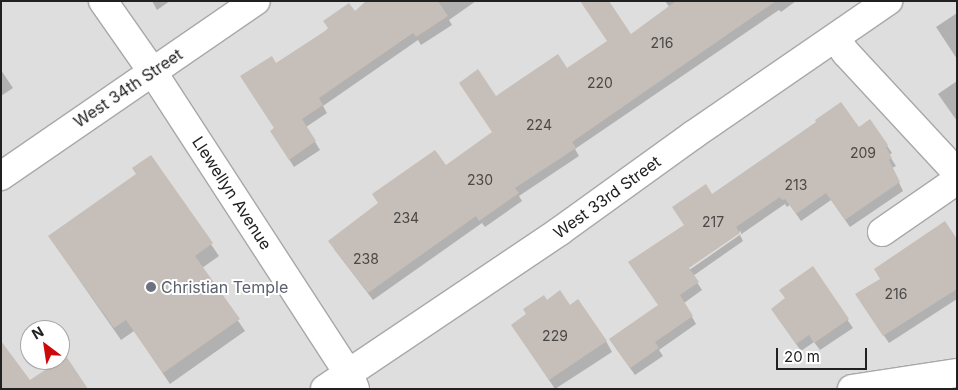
<!DOCTYPE html>
<html>
<head>
<meta charset="utf-8">
<style>
  body { margin:0 }
  #map { position:relative; width:958px; height:390px; overflow:hidden; background:#f1eee8; font-family:Inter,sans-serif }
  div>[style] { position:absolute }
  .residential>* { inset:0; background:#dfdede }
  .shadow>* { inset:0; background:#0003 }
  .building>* { inset:0; background:#c6beb8 }
  .roads { filter:drop-shadow(1px 0 #a8a8a8) drop-shadow(-1px 0 #a8a8a8) drop-shadow(0 1px #a8a8a8) drop-shadow(0 -1px #a8a8a8) }
  .minor>* { height:28px; margin:-14px; padding:0 14px; transform-origin:14px; border-radius:14px; background:#fff }
  .dots>* { width:14px; height:14px; translate:-50% -50%; box-sizing:border-box; border:2px solid #fff; border-radius:50% }
  span { translate:-50% -50%; white-space:nowrap; text-align:center; line-height:1.15; -webkit-text-stroke:4px #fff; paint-order:stroke }
  .number-label { font-size:14px; color:#4a4847 }
  .number-label span { -webkit-text-stroke-width:0 }
  .street-label { font-size:16px; color:#212121 }
  .worship-label { font-size:16px; color:#5b616d }
  .left { translate:0 -50%; text-align:left }
  .frame { position:absolute; inset:0; border:2px solid #212121; pointer-events:none }
  .north { position:absolute; left:20px; top:320px; width:50px; height:50px; box-sizing:border-box; background:#fff; border:1px solid #a6a6a6; border-radius:50%; rotate:329deg; font-size:14px; font-weight:700; line-height:20px; text-align:center; color:#212121 }
  .north::after { content:''; display:block; margin:auto; width:18px; height:22px; background:#ca0b09; clip-path:polygon(50% 0,100% 100%,50% 72%,0 100%) }
  .scale { position:absolute; left:776px; top:348px; width:91px; height:22px; box-sizing:border-box; border:2px solid #212121; border-top:0; padding-left:6px; font-size:15px; line-height:18px; white-space:nowrap; color:#212121; -webkit-text-stroke:4px #fff; paint-order:stroke }
</style>
</head>
<body>
<div id="map">
  <div class="residential">
    <div style="clip-path:polygon(evenodd,1px 1px,957px 1px,957px 389px,1px 389px,1px 1px,30px 330px,60px 330px,60px 360px,30px 360px,30px 330px)"></div>
  </div>
  <div class="shadow">
    <div style="clip-path:polygon(152px 1px,170px 1px,157px 10px)"></div>
    <div style="clip-path:polygon(376px 1px,476px 1px,449px 20px,452px 25px,421px 45px,418px 40px,323px 106px,327px 113px,306px 127px,320px 150px,294px 167px,276px 139px,276px 65px,354px 13px)"></div>
    <div style="clip-path:polygon(665px 1px,796px 1px,781px 12px,779px 10px,575px 149px,579px 156px,519px 196px,522px 201px,485px 227px,482px 223px,373px 300px,334px 249px,493px 133px,495px 97px,567px 69px,631px 36px,670px 8px)"></div>
    <div style="clip-path:polygon(957px 13px,957px 59px,936px 27px)"></div>
    <div style="clip-path:polygon(1px 70px,13px 88px,1px 96px)"></div>
    <div style="clip-path:polygon(957px 81px,957px 121px,938px 94px)"></div>
    <div style="clip-path:polygon(evenodd,870px 121px,892px 153px,889px 155px,896px 166px,892px 168px,903px 191px,850px 227px,831px 200px,801px 221px,790px 205px,787px 207px,785px 204px,740px 235px,743px 241px,693px 276px,702px 290px,684px 303px,696px 324px,659px 350px,663px 356px,635px 375px,615px 347px,659px 305px,685px 225px,712px 196px,858px 129px,870px 121px,741px 231px,741px 234px,685px 273px,683px 271px,741px 231px)"></div>
    <div style="clip-path:polygon(151px 157px,219px 256px,202px 268px,245px 331px,170px 384px,134px 331px,121px 340px,57px 248px,137px 175px)"></div>
    <div style="clip-path:polygon(957px 241px,957px 299px,889px 343px,861px 302px)"></div>
    <div style="clip-path:polygon(812px 268px,853px 328px,820px 350px,814px 342px,801px 351px,777px 317px)"></div>
    <div style="clip-path:polygon(569px 306px,606px 341px,612px 352px,555px 389px,512px 325px)"></div>
  </div>
  <div class="building">
    <div style="clip-path:polygon(366px 1px,438px 1px,448px 16px,416px 37px,413px 33px,319px 98px,323px 105px,302px 119px,316px 141px,289px 160px,270px 131px,274px 128px,240px 76px,272px 56px,276px 63px,325px 31px,328px 28px,323px 21px,349px 3px,355px 11px)"></div>
    <div style="clip-path:polygon(580px 1px,609px 1px,631px 34px,676px 1px,776px 1px,572px 142px,576px 148px,515px 188px,519px 193px,479px 221px,476px 216px,368px 293px,328px 241px,378px 203px,372px 194px,435px 150px,446px 165px,492px 132px,459px 83px,478px 69px,496px 96px,558px 54px,567px 68px,607px 41px)"></div>
    <div style="clip-path:polygon(841px 102px,859px 127px,870px 119px,888px 145px,886px 147px,892px 158px,889px 160px,900px 182px,845px 220px,826px 193px,796px 214px,785px 199px,782px 200px,780px 197px,736px 227px,740px 233px,689px 268px,699px 282px,680px 295px,693px 316px,655px 342px,659px 348px,630px 368px,609px 339px,658px 305px,628px 262px,684px 225px,672px 207px,706px 184px,712px 194px,816px 122px,815px 120px)"></div>
    <div style="clip-path:polygon(151px 155px,213px 243px,195px 256px,240px 319px,163px 373px,126px 320px,114px 328px,48px 236px,136px 174px,132px 168px)"></div>
    <div style="clip-path:polygon(945px 221px,957px 239px,957px 289px,883px 336px,855px 294px,880px 279px,874px 269px)"></div>
    <div style="clip-path:polygon(813px 266px,849px 319px,814px 343px,809px 335px,796px 344px,771px 309px,785px 298px,779px 290px)"></div>
    <div style="clip-path:polygon(560px 290px,570px 305px,578px 299px,607px 341px,549px 380px,511px 325px,526px 314px,523px 309px,544px 295px,547px 300px)"></div>
    <div style="clip-path:polygon(1px 341px,30px 380px,66px 356px,88px 389px,1px 389px)"></div>
  </div>
  <div class="roads">
    <div class="minor">
      <div style="left:103px;top:1px;width:85px;rotate:55deg"></div>
      <div style="left:152px;top:71px;width:361px;rotate:57deg"></div>
      <div style="left:349px;top:374px;width:16px;rotate:68deg"></div>
      <div style="left:835px;top:38px;width:19px;rotate:54deg"></div>
      <div style="left:846px;top:53px;width:163px;rotate:47.2deg"></div>
      <div style="left:1px;top:176px;width:309px;rotate:-34.5deg"></div>
      <div style="left:882px;top:232px;width:91px;rotate:-34.7deg"></div>
      <div style="left:325px;top:389px;width:283px;rotate:-33.9deg"></div>
      <div style="left:560px;top:231px;width:164px;rotate:-35.8deg"></div>
      <div style="left:693px;top:135px;width:237px;rotate:-34.5deg"></div>
      <div style="left:852px;top:389px;width:106px;rotate:-8.7deg"></div>
    </div>
  </div>
  <div class="dots">
    <div style="left:151px;top:287px;background:#6b7280"></div>
  </div>
  <div class="number-label">
    <span style="left:662px;top:43px">216</span>
    <span style="left:600px;top:83px">220</span>
    <span style="left:539px;top:125px">224</span>
    <span style="left:863px;top:153px">209</span>
    <span style="left:480px;top:180px">230</span>
    <span style="left:796px;top:185px">213</span>
    <span style="left:406px;top:218px">234</span>
    <span style="left:713px;top:222px">217</span>
    <span style="left:366px;top:259px">238</span>
    <span style="left:896px;top:294px">216</span>
    <span style="left:555px;top:336px">229</span>
  </div>
  <div class="street-label">
    <span style="left:128px;top:88px;rotate:-34deg">West 34th Street</span>
    <span style="left:232px;top:193px;rotate:57deg">Llewellyn Avenue</span>
    <span style="left:607px;top:197px;rotate:-36deg">West 33rd Street</span>
  </div>
  <div class="worship-label">
    <span class="left" style="left:161px;top:287px">Christian Temple</span>
  </div>
  <div class="frame"></div>
  <div class="north">N</div>
  <div class="scale">20 m</div>
</div>
</body>
</html>
